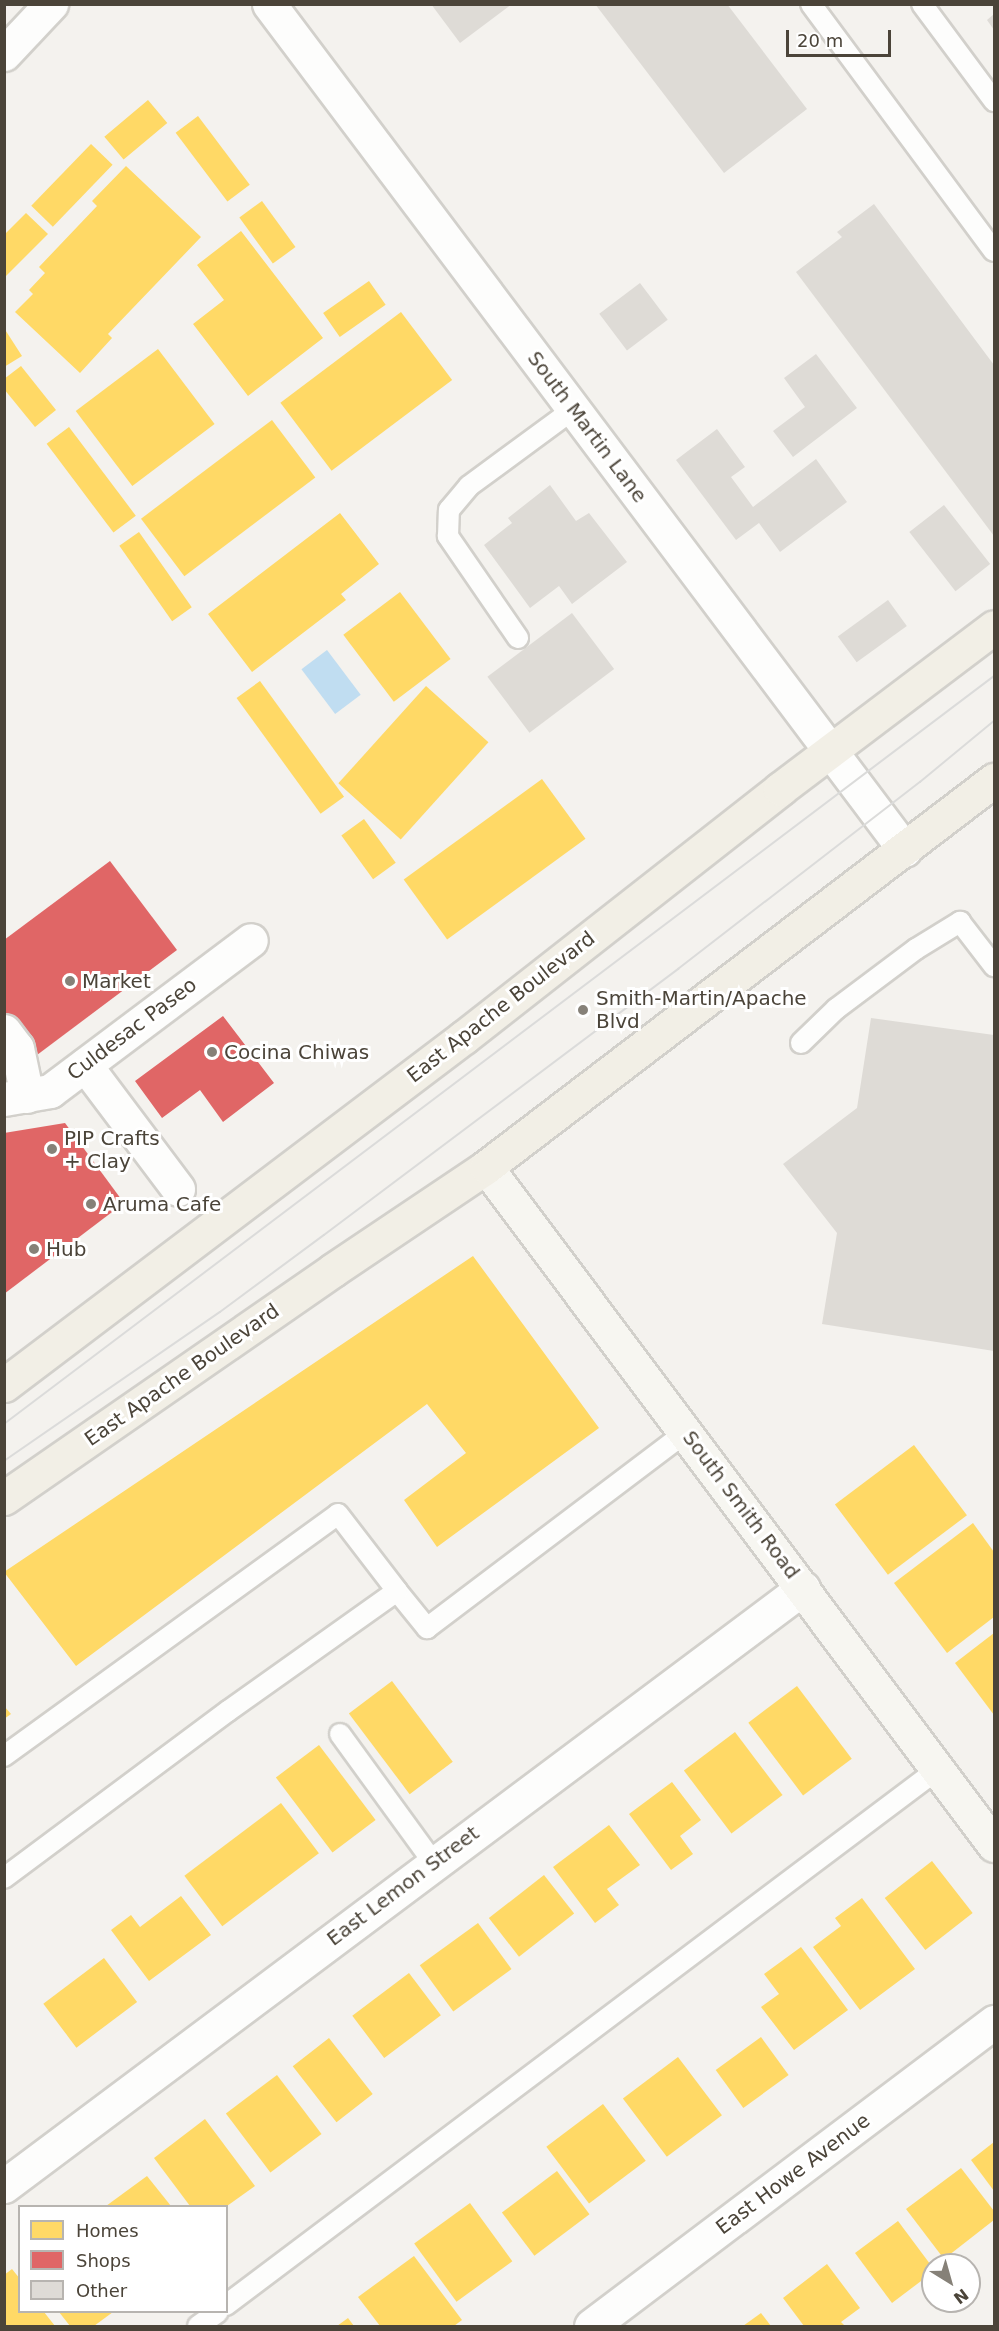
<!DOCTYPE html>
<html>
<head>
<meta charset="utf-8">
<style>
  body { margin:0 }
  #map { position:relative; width:999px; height:2331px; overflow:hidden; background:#f4f2ee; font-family:"DejaVu Sans",sans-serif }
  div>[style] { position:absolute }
  .water>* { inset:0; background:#c0ddf1; transform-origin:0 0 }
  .homes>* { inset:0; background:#ffd966; transform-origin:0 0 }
  .shops>* { inset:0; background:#e06666 }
  .building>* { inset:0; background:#dedbd6; transform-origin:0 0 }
  .roads { filter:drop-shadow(2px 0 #d2d0cb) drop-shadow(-2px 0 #d2d0cb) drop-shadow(0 2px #d2d0cb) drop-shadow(0 -2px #d2d0cb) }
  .lane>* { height:20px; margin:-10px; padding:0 10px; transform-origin:10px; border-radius:10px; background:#fdfdfc }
  .street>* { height:33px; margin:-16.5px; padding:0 16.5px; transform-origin:16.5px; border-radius:16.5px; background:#fdfdfc }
  .secondary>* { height:33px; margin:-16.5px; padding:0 16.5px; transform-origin:16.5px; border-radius:16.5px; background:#f7f6f1 }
  .primary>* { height:33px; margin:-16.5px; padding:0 16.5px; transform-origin:16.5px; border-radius:16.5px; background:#f2efe6 }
  .tram>* { height:1.5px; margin:-0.75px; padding:0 0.75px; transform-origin:0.75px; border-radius:0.75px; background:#dbdbda }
  .dots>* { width:16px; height:16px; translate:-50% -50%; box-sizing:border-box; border:3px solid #fff; border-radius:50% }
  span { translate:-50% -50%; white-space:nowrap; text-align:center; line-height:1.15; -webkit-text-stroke:6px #fff; paint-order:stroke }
  .street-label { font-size:20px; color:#4b4439 }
  .poi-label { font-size:20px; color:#4b4439 }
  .left { translate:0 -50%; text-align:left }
  .frame { position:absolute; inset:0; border:6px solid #4b4439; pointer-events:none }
  .legend { position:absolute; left:18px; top:2205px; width:210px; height:108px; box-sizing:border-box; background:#fff; border:2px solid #b7b4b0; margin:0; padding:8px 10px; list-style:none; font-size:18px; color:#4b4439 }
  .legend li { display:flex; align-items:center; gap:12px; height:30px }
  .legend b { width:30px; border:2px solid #b7b4b0 }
  .north { position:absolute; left:921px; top:2253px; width:60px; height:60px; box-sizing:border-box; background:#fff; border:2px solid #b7b4b0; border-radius:50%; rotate:143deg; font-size:16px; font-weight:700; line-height:24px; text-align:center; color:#4b4439 }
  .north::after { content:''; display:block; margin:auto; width:21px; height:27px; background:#868178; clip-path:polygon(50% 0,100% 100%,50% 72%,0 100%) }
  .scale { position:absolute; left:786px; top:30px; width:105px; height:27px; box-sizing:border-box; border:3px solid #4b4439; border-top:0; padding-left:8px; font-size:18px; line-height:21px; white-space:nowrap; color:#4b4439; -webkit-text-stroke:4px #fff; paint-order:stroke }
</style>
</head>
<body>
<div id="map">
  <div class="water">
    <div style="left:327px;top:650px;width:56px;height:32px;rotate:53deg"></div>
  </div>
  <div class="homes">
    <div style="left:148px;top:100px;width:30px;height:57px;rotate:50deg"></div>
    <div style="left:198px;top:116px;width:86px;height:28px;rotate:53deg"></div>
    <div style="left:91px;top:144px;width:30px;height:86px;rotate:44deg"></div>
    <div style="clip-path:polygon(126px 166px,201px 237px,108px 334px,112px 338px,80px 373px,15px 312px,33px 294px,29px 290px,45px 273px,39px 267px,97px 206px,92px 201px)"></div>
    <div style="left:262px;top:201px;width:57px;height:28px;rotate:54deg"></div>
    <div style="clip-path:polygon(26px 213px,48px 234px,4px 278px,4px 235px)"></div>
    <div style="clip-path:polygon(241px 231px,323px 338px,248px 396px,193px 324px,224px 300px,197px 265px)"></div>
    <div style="left:369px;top:281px;width:29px;height:56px;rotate:55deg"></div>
    <div style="left:401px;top:312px;width:85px;height:151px;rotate:53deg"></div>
    <div style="clip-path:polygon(4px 328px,22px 356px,4px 367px)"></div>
    <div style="left:158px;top:349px;width:94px;height:103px;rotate:53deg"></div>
    <div style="clip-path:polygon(21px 366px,56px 410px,35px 427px,4px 389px,4px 379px)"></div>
    <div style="left:272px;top:420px;width:72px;height:164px;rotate:53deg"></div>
    <div style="left:69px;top:427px;width:111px;height:28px;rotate:53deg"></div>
    <div style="clip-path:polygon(340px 513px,379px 564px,341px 594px,346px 600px,252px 672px,208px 614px)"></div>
    <div style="left:139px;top:532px;width:92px;height:24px;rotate:55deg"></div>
    <div style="left:400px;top:592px;width:84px;height:71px;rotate:53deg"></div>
    <div style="left:260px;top:681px;width:143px;height:29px;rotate:54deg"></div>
    <div style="left:426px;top:686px;width:84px;height:131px;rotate:42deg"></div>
    <div style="left:542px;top:779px;width:74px;height:171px;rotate:54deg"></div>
    <div style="left:364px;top:819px;width:54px;height:28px;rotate:54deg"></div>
    <div style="clip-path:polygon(473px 1256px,599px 1428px,437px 1547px,404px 1500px,466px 1453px,427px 1404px,76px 1666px,4px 1572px)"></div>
    <div style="left:914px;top:1445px;width:88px;height:99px;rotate:53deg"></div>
    <div style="clip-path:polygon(973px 1523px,994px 1552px,994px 1617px,947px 1653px,894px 1583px)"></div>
    <div style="clip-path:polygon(994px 1633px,994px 1715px,955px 1663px)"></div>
    <div style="left:392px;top:1681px;width:101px;height:54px;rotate:53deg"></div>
    <div style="left:797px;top:1686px;width:91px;height:61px;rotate:53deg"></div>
    <div style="clip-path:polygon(4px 1706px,11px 1714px,4px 1719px)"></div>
    <div style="left:735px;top:1732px;width:79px;height:64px;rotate:53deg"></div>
    <div style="left:319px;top:1745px;width:94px;height:54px;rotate:53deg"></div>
    <div style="clip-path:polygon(672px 1782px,701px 1820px,680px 1836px,693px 1854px,671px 1870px,629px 1814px)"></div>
    <div style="left:281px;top:1803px;width:63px;height:121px;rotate:53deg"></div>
    <div style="clip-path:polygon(609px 1825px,640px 1865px,607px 1889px,619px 1905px,595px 1923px,553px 1867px)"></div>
    <div style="left:932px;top:1861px;width:66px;height:60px;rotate:52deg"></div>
    <div style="left:544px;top:1875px;width:49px;height:70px;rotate:52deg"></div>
    <div style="clip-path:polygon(181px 1896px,211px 1935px,149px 1981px,111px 1930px,131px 1915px,140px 1927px)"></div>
    <div style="clip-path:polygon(862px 1898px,915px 1969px,860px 2010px,813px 1947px,841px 1926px,835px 1918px)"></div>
    <div style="left:478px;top:1923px;width:57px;height:72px;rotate:54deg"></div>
    <div style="clip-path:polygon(801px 1947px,848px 2010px,794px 2050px,761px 2007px,779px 1994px,764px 1974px)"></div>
    <div style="left:104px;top:1958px;width:55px;height:76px;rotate:53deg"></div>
    <div style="left:409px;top:1973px;width:53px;height:71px;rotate:53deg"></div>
    <div style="left:761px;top:2037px;width:47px;height:56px;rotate:54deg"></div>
    <div style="left:329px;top:2038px;width:71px;height:46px;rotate:52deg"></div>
    <div style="left:678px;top:2057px;width:73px;height:69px;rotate:53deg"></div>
    <div style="left:277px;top:2075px;width:74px;height:64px;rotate:53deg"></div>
    <div style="left:603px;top:2104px;width:71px;height:71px;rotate:53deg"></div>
    <div style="clip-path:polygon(205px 2119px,255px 2186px,227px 2206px,190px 2206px,154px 2158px)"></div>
    <div style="clip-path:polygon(994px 2142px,994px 2191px,971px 2160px)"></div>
    <div style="clip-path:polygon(961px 2168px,994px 2211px,994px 2220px,944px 2259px,906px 2209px)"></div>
    <div style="left:557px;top:2171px;width:54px;height:69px;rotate:53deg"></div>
    <div style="clip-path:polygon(147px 2176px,171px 2206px,106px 2206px)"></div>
    <div style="left:470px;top:2203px;width:72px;height:69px;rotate:54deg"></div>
    <div style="clip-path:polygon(898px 2221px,933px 2268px,933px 2272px,892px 2303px,855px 2253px)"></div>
    <div style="clip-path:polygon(414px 2256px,462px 2320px,454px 2326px,380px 2326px,358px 2297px)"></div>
    <div style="clip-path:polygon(827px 2264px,860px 2308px,841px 2322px,845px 2326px,804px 2326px,783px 2298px)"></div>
    <div style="clip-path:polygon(12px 2269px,20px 2279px,20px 2312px,44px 2312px,55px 2326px,4px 2326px,4px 2275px)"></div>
    <div style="clip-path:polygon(59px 2312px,113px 2312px,94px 2326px,70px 2326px)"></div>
    <div style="clip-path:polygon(761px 2313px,771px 2326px,743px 2326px)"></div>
    <div style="clip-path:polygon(348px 2318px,354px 2326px,337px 2326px)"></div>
  </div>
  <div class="shops">
    <div style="clip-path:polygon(110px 861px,177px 950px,37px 1055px,4px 1012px,4px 940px)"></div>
    <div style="clip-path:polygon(223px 1016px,274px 1083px,223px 1122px,200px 1090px,162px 1118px,135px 1081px)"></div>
    <div style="clip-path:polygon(65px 1123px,124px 1203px,4px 1294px,4px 1133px)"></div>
  </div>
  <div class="building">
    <div style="clip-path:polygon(431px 4px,512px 4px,460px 43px)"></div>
    <div style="clip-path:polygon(595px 4px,727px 4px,807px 109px,724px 173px)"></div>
    <div style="clip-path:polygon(994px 14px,994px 30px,987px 20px)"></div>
    <div style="clip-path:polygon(874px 204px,994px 365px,994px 536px,796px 272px,842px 237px,837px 232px)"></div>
    <div style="left:640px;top:283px;width:46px;height:51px;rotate:53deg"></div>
    <div style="clip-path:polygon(816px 354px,857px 408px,793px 457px,773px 431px,805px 407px,784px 378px)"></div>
    <div style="clip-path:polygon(717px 429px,745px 467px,731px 477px,753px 507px,816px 459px,847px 502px,780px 552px,759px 523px,736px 540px,676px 460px)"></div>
    <div style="clip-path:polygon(550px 485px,576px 521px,589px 513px,627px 562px,572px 604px,559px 586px,530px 608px,484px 545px,512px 523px,508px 518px)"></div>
    <div style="left:944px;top:505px;width:75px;height:44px;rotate:52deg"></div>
    <div style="left:888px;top:600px;width:32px;height:62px;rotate:54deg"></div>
    <div style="left:572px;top:613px;width:70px;height:106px;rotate:53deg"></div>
    <div style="clip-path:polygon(871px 1018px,994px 1035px,994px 1351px,822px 1324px,837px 1233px,783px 1164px,857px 1108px)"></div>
  </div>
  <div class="roads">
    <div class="lane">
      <div style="left:811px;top:4px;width:307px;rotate:53.5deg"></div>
      <div style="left:922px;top:4px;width:121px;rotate:53.4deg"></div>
      <div style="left:518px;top:638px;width:124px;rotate:-124.5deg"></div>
      <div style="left:448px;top:536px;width:26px;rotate:-88deg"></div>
      <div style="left:449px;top:510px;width:31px;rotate:-50deg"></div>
      <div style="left:469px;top:486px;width:130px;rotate:-36.3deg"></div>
      <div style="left:801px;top:1043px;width:49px;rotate:-44.2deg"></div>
      <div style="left:836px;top:1009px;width:100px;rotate:-36.9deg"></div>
      <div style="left:916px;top:949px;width:52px;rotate:-31.5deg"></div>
      <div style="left:960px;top:922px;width:56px;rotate:52.3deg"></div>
      <div style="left:397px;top:1591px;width:48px;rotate:51deg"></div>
      <div style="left:427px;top:1628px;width:325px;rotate:-37.1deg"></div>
      <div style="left:340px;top:1734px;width:158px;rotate:54deg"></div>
      <div style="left:4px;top:1756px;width:412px;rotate:-35.9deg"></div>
      <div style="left:338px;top:1514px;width:97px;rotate:52.5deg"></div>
      <div style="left:397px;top:1591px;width:207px;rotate:144.6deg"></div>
      <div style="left:228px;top:1711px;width:279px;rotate:143.3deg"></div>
      <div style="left:226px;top:2305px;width:891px;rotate:-36.97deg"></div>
      <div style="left:198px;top:2326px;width:24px;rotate:-35deg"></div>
    </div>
    <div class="street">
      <div style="left:269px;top:4px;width:1058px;rotate:53.07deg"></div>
      <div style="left:4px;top:54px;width:69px;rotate:-46.8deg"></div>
      <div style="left:4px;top:1031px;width:21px;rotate:53deg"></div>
      <div style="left:17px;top:1048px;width:49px;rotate:78.2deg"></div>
      <div style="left:85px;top:1065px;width:155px;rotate:53.1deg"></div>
      <div style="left:4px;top:1099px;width:47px;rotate:-9.9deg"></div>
      <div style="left:50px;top:1091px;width:251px;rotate:-36.9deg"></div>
      <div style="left:4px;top:2186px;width:998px;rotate:-36.81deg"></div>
      <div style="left:591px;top:2326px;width:505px;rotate:-37.03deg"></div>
    </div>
    <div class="secondary">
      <div style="left:486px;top:1167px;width:847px;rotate:53.16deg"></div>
    </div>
    <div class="primary">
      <div style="left:4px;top:1385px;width:577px;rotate:-37.11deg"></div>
      <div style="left:464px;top:1037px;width:402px;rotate:-38.1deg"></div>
      <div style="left:780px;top:789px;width:268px;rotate:-37.1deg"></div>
      <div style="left:4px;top:1498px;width:400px;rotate:-34.7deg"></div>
      <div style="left:333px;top:1270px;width:184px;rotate:-33.9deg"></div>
      <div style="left:486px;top:1167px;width:639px;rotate:-37.3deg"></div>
    </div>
  </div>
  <div class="tram">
    <div style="left:4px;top:1424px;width:1241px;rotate:-37.07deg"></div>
    <div style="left:4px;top:1461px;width:262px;rotate:-34.6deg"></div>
    <div style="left:220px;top:1312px;width:129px;rotate:-36.5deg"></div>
    <div style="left:324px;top:1235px;width:443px;rotate:-36.9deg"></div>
    <div style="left:678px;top:969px;width:306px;rotate:-37.7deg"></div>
    <div style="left:920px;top:782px;width:96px;rotate:-39.5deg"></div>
  </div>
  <div class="dots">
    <div style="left:70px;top:981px;background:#868178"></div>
    <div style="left:583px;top:1010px;background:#868178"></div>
    <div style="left:212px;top:1052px;background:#868178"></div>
    <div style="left:52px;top:1149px;background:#868178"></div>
    <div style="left:91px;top:1204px;background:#868178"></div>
    <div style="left:34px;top:1249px;background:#868178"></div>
  </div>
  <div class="street-label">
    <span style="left:587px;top:427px;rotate:53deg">South Martin Lane</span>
    <span style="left:501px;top:1007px;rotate:-38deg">East Apache Boulevard</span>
    <span style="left:132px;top:1029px;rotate:-37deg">Culdesac Paseo</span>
    <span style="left:182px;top:1375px;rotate:-35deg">East Apache Boulevard</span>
    <span style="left:741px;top:1505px;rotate:53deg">South Smith Road</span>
    <span style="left:403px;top:1886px;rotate:-37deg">East Lemon Street</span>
    <span style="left:793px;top:2174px;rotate:-37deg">East Howe Avenue</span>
  </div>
  <div class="poi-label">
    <span class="left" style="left:82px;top:981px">Market</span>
    <span class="left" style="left:596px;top:1010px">Smith-Martin/Apache<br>Blvd</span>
    <span class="left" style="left:224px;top:1052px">Cocina Chiwas</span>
    <span class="left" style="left:64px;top:1150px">PIP Crafts<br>+ Clay</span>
    <span class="left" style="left:103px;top:1204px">Aruma Cafe</span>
    <span class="left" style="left:46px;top:1249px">Hub</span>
  </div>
  <div class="frame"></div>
  <ul class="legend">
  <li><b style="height:16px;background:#ffd966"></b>Homes</li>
  <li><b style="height:16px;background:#e06666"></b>Shops</li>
  <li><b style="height:16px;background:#dedbd6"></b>Other</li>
  </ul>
  <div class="north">N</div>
  <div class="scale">20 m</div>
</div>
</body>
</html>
